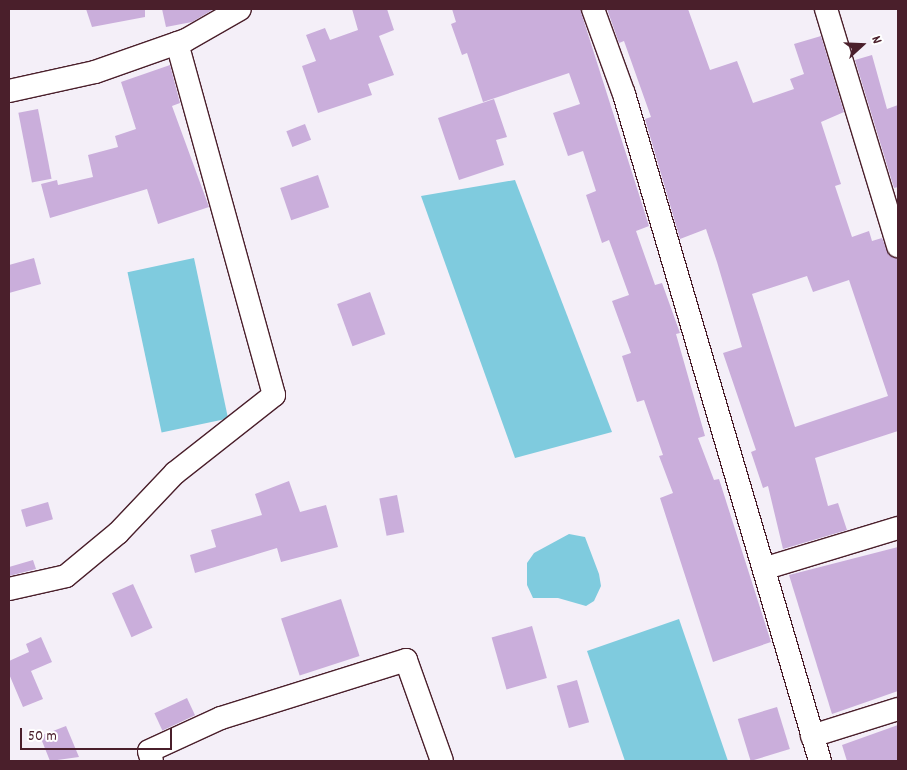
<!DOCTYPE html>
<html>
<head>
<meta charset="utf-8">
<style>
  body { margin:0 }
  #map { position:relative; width:907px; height:770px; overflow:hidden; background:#f4eff8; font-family:Dekko,sans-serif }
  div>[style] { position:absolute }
  .water>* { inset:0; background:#7fcbde; transform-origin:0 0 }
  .building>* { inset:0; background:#caaedb; transform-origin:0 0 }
  .roads { filter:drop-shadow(1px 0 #4a1f2b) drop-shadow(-1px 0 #4a1f2b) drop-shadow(0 1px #4a1f2b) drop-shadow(0 -1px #4a1f2b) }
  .minor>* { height:22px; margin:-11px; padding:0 11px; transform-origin:11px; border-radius:11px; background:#fff }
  span { translate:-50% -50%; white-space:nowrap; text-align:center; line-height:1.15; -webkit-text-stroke:4.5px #fff; paint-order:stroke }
  .frame { position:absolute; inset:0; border:10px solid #4a1f2b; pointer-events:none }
  .north { position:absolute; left:837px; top:20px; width:50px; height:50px; -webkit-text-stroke:4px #fff; paint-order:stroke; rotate:70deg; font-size:14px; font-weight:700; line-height:20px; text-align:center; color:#4a1f2b }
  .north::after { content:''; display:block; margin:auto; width:18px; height:22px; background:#4a1f2b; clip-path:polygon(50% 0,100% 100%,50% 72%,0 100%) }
  .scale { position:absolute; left:20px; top:728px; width:152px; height:22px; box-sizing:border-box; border:2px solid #4a1f2b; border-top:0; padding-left:6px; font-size:15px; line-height:18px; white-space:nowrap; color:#4a1f2b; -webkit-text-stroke:4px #fff; paint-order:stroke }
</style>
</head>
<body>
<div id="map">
  <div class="water">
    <div style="clip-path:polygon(515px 180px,612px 432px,515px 458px,421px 196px)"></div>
    <div style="left:194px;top:258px;width:164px;height:68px;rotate:78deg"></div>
    <div style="clip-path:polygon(569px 534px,585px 537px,599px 574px,601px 586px,594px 601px,586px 606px,558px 598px,533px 598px,527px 585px,527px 563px,534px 553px)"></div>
    <div style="clip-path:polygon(679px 619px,728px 761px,625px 761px,587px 651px)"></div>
  </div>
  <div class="building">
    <div style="clip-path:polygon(86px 9px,145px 9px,145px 17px,92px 27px)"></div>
    <div style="clip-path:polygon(162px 9px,214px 9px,192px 22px,166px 27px)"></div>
    <div style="clip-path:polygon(352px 9px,387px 9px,394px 30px,379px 36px,394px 75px,368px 84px,372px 95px,318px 113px,302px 66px,316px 61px,306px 35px,325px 28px,330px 40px,358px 30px)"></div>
    <div style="clip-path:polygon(452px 9px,580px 9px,649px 226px,636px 231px,655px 285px,662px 283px,680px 333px,676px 334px,705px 436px,698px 438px,714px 480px,719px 479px,771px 642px,713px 662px,660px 498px,673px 493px,659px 456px,663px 455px,644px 400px,637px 402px,622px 356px,631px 353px,612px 301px,629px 295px,609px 240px,602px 243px,586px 195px,596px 191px,583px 151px,568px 156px,553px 113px,580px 104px,569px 73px,483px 102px,467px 53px,462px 55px,451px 24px,456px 22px)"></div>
    <div style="clip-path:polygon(evenodd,607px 9px,688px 9px,710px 70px,737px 61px,753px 103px,794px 89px,790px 79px,804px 74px,794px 44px,821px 36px,844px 112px,821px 122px,841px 184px,835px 186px,852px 237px,869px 231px,872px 241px,882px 238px,889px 255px,898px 259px,898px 431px,815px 458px,828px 506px,838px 503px,847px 530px,783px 549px,768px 486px,763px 488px,751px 452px,756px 450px,723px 353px,742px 347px,717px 262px,706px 229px,680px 239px,645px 119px,651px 117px,624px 41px,619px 43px,607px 9px,807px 276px,813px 292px,849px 280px,888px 396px,795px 427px,752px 294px,807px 276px)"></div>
    <div style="clip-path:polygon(872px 55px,887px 109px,898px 105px,898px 187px,894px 188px,855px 60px)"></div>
    <div style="clip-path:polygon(170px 65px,180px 103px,172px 106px,209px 207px,158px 224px,147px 189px,50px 218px,41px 184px,57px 180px,58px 185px,93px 177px,88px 155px,118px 147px,115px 136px,136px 129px,121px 82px)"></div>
    <div style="clip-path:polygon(494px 99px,507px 137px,496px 140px,504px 165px,459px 180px,438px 118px)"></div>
    <div style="left:38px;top:109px;width:71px;height:20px;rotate:79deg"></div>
    <div style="left:305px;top:124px;width:17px;height:20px;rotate:69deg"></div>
    <div style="left:318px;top:175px;width:34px;height:40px;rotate:71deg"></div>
    <div style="clip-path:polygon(34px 258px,41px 284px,9px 293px,9px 265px)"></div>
    <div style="left:370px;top:292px;width:45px;height:35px;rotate:70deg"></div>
    <div style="clip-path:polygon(289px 481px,300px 512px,326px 505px,338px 547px,281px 562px,277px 548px,195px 573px,190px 555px,216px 547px,211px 530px,262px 515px,255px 494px)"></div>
    <div style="left:397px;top:495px;width:38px;height:18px;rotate:79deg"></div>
    <div style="left:48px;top:502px;width:18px;height:28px;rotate:74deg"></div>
    <div style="clip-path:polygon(898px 547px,898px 691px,832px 714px,789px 575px)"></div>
    <div style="clip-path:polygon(33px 560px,36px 569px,9px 576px,9px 567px)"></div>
    <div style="left:133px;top:584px;width:48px;height:23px;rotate:66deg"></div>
    <div style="left:341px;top:599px;width:60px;height:63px;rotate:72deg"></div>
    <div style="left:532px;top:626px;width:54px;height:42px;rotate:74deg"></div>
    <div style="clip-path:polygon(41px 637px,52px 662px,31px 671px,43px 699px,23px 707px,9px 674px,9px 661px,29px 652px,26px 644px)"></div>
    <div style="left:577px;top:680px;width:44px;height:21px;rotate:74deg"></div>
    <div style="left:187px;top:698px;width:19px;height:36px;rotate:65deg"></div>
    <div style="left:777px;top:707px;width:44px;height:41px;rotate:73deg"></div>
    <div style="clip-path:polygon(898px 725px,898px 761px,847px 761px,842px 745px)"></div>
    <div style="clip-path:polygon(66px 726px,79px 757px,50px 761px,40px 736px)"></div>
  </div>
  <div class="roads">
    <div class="minor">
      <div style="left:593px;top:9px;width:90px;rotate:70deg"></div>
      <div style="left:624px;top:94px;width:695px;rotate:73.62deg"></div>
      <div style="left:826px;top:9px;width:248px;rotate:73.1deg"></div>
      <div style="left:9px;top:91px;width:88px;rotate:-12.5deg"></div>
      <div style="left:95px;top:72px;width:96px;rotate:-19.4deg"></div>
      <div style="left:186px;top:40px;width:62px;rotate:-29.9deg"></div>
      <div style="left:766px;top:568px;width:138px;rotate:-16.9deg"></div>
      <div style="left:9px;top:589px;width:58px;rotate:-12.8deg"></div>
      <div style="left:66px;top:576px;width:67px;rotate:-39.6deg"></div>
      <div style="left:118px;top:533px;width:83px;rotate:-46.5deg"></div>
      <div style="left:175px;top:473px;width:126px;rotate:-38.2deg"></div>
      <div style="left:274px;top:395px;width:365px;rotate:-105.4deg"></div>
      <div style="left:812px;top:736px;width:90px;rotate:-17.4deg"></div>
      <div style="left:152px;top:761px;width:10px;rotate:-107deg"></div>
      <div style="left:149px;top:751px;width:79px;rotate:-24.6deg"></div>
      <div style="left:221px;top:718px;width:194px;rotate:-17.4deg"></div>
      <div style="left:406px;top:660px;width:107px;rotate:70.4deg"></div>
    </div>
  </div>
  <div class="frame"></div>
  <div class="north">N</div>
  <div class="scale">50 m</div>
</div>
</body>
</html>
